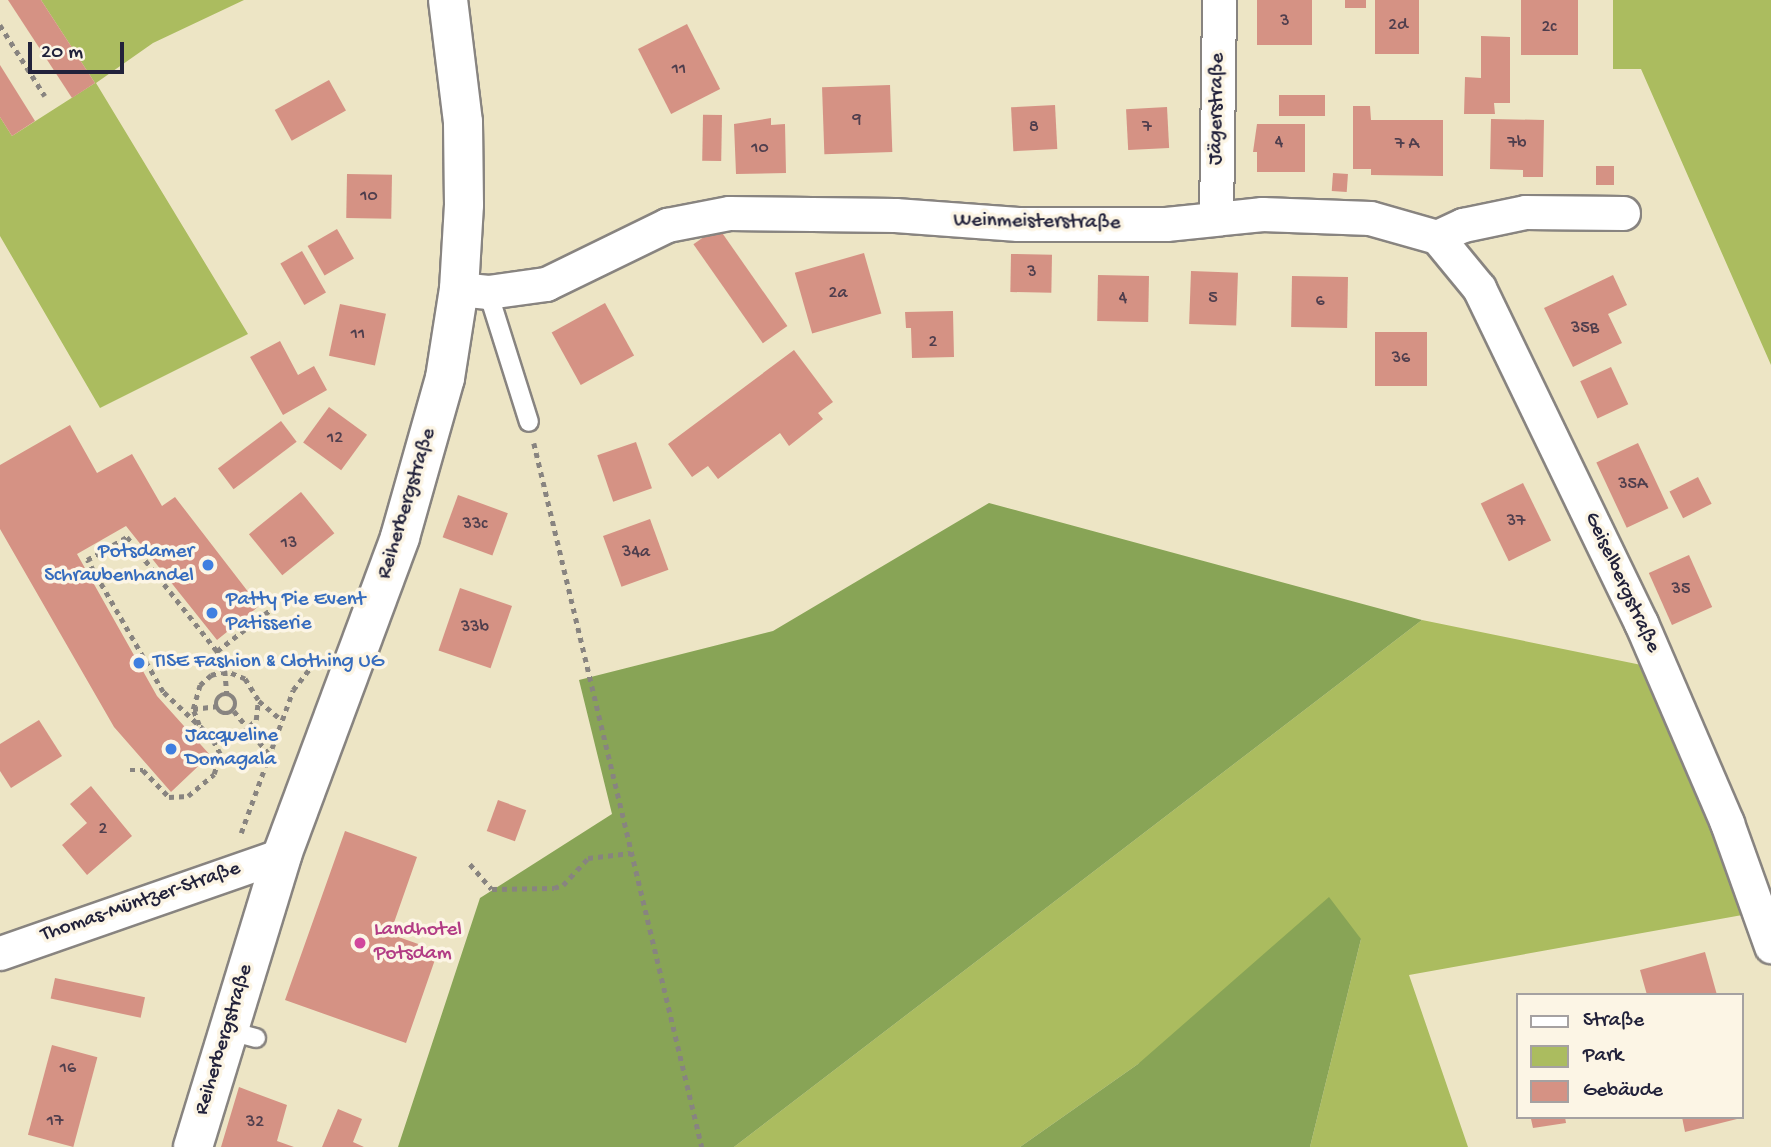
<!DOCTYPE html>
<html>
<head>
<meta charset="utf-8">
<style>
  body { margin:0 }
  #map { position:relative; width:1771px; height:1147px; overflow:hidden; background:#ede5c5; font-family:"Gochi Hand",sans-serif }
  div>[style] { position:absolute }
  .green>* { inset:0; background:#abbc5f }
  .forest>* { inset:0; background:#88a456 }
  .building>* { inset:0; background:#d59284; transform-origin:0 0 }
  .path>* { height:4.5px; margin-top:-2.25px; transform-origin:0; background:repeating-linear-gradient(90deg,#888480 0 5px,transparent 0 10px) }
  .path>.ring { margin:-2.25px; padding:0; box-sizing:content-box; background:none; border:4.5px solid #888480; border-radius:50% }
  .roads { filter:drop-shadow(2px 0 #888480) drop-shadow(-2px 0 #888480) drop-shadow(0 2px #888480) drop-shadow(0 -2px #888480) }
  .service>* { height:18px; margin:-9px; padding:0 9px; transform-origin:9px; border-radius:9px; background:#fff }
  .minor>* { height:33px; margin:-16.5px; padding:0 16.5px; transform-origin:16.5px; border-radius:16.5px; background:#fff }
  .tertiary>* { height:38px; margin:-19px; padding:0 19px; transform-origin:19px; border-radius:19px; background:#fff }
  .dots>* { width:19px; height:19px; translate:-50% -50%; box-sizing:border-box; border:4px solid #fcf5e5; border-radius:50% }
  span { translate:-50% -50%; white-space:nowrap; text-align:center; line-height:1.15; -webkit-text-stroke:7px #fcf5e5; paint-order:stroke }
  .number-label { font-size:18px; color:#4f3e4d }
  .number-label span { -webkit-text-stroke-width:0 }
  .street-label { font-size:21px; color:#22223b }
  .shop-label { font-size:21px; color:#366cbe }
  .right { translate:-100% -50%; text-align:right }
  .left { translate:0 -50%; text-align:left }
  .hotel-label { font-size:21px; color:#b23c85 }
  .legend { position:absolute; left:1516px; top:993px; width:228px; height:126px; box-sizing:border-box; background:#fcf5e5; border:2px solid #a5a1a1; margin:0; padding:9px 12px; list-style:none; font-size:21px; color:#22223b }
  .legend li { display:flex; align-items:center; gap:14px; height:35px }
  .legend b { width:35px; border:2px solid #a5a1a1 }
  .scale { position:absolute; left:28px; top:42px; width:96px; height:32px; box-sizing:border-box; border:4px solid #22223b; border-top:0; padding-left:9px; font-size:21px; line-height:24px; white-space:nowrap; color:#22223b; -webkit-text-stroke:5px #fcf5e5; paint-order:stroke }
</style>
</head>
<body>
<div id="map">
  <div class="green">
    <div style="clip-path:polygon(41px 0,244px 0,153px 43px,96px 83px,248px 334px,100px 408px,0 236px,0 117px,12px 136px,95px 83px)"></div>
    <div style="clip-path:polygon(1613px 0,1771px 0,1771px 365px,1641px 69px,1613px 69px)"></div>
    <div style="clip-path:polygon(1422px 620px,1661px 669px,1759px 912px,1409px 975px,1468px 1147px,1310px 1147px,1361px 939px,1138px 1064px,1020px 1147px,734px 1147px)"></div>
  </div>
  <div class="forest">
    <div style="clip-path:polygon(989px 503px,1422px 620px,734px 1147px,398px 1147px,480px 898px,612px 814px,579px 680px,773px 631px)"></div>
    <div style="clip-path:polygon(1329px 897px,1361px 939px,1310px 1147px,1020px 1147px,1138px 1064px)"></div>
  </div>
  <div class="building">
    <div style="clip-path:polygon(8px 0,41px 0,95px 83px,72px 98px)"></div>
    <div style="left:1257px;top:0;width:55px;height:45px"></div>
    <div style="left:1345px;top:0;width:21px;height:8px"></div>
    <div style="left:1375px;top:0;width:44px;height:54px"></div>
    <div style="left:1521px;top:0;width:57px;height:55px"></div>
    <div style="left:687px;top:24px;width:73px;height:55px;rotate:63deg"></div>
    <div style="clip-path:polygon(1481px 36px,1510px 37px,1510px 103px,1494px 103px,1495px 114px,1464px 114px,1465px 77px,1481px 78px)"></div>
    <div style="clip-path:polygon(0 65px,35px 121px,12px 136px,0 117px)"></div>
    <div style="left:329px;top:80px;width:35px;height:62px;rotate:61deg"></div>
    <div style="left:890px;top:85px;width:67px;height:68px;rotate:88deg"></div>
    <div style="left:1279px;top:95px;width:46px;height:21px"></div>
    <div style="left:1055px;top:105px;width:44px;height:44px;rotate:87deg"></div>
    <div style="clip-path:polygon(1353px 106px,1370px 106px,1371px 120px,1443px 120px,1443px 176px,1371px 175px,1371px 169px,1353px 169px)"></div>
    <div style="left:1167px;top:107px;width:41px;height:41px;rotate:87deg"></div>
    <div style="left:722px;top:115px;width:46px;height:19px;rotate:91deg"></div>
    <div style="clip-path:polygon(771px 118px,771px 125px,785px 124px,786px 173px,736px 174px,734px 124px)"></div>
    <div style="clip-path:polygon(1491px 119px,1544px 120px,1543px 177px,1523px 177px,1523px 170px,1490px 169px)"></div>
    <div style="clip-path:polygon(1257px 124px,1305px 124px,1305px 172px,1257px 172px,1257px 152px,1253px 152px)"></div>
    <div style="left:1596px;top:166px;width:18px;height:19px"></div>
    <div style="left:1333px;top:173px;width:15px;height:18px;rotate:4deg"></div>
    <div style="left:347px;top:174px;width:45px;height:44px;rotate:1deg"></div>
    <div style="left:718px;top:227px;width:121px;height:30px;rotate:55deg"></div>
    <div style="left:337px;top:229px;width:34px;height:34px;rotate:60deg"></div>
    <div style="left:302px;top:251px;width:48px;height:25px;rotate:60deg"></div>
    <div style="left:864px;top:253px;width:63px;height:72px;rotate:74deg"></div>
    <div style="left:1011px;top:254px;width:41px;height:38px;rotate:1deg"></div>
    <div style="left:1191px;top:271px;width:47px;height:53px;rotate:2deg"></div>
    <div style="left:1098px;top:275px;width:51px;height:46px;rotate:1deg"></div>
    <div style="clip-path:polygon(1613px 275px,1627px 305px,1608px 314px,1622px 343px,1573px 367px,1544px 308px)"></div>
    <div style="left:1292px;top:276px;width:56px;height:51px;rotate:1deg"></div>
    <div style="left:605px;top:303px;width:60px;height:61px;rotate:61deg"></div>
    <div style="left:340px;top:304px;width:47px;height:53px;rotate:12deg"></div>
    <div style="clip-path:polygon(953px 311px,954px 357px,912px 358px,911px 328px,906px 328px,905px 312px)"></div>
    <div style="left:1375px;top:332px;width:52px;height:54px"></div>
    <div style="clip-path:polygon(280px 341px,298px 375px,314px 366px,327px 390px,283px 415px,250px 357px)"></div>
    <div style="clip-path:polygon(794px 350px,833px 402px,818px 413px,823px 419px,789px 446px,780px 433px,718px 479px,708px 466px,692px 477px,668px 444px)"></div>
    <div style="left:1611px;top:367px;width:41px;height:34px;rotate:65deg"></div>
    <div style="left:329px;top:407px;width:47px;height:44px;rotate:36deg"></div>
    <div style="left:281px;top:421px;width:26px;height:79px;rotate:53deg"></div>
    <div style="clip-path:polygon(70px 425px,97px 473px,132px 454px,162px 506px,175px 497px,259px 606px,217px 640px,126px 526px,77px 554px,157px 696px,210px 755px,171px 792px,114px 727px,0 529px,0 465px)"></div>
    <div style="left:636px;top:442px;width:49px;height:41px;rotate:71deg"></div>
    <div style="left:1638px;top:443px;width:72px;height:46px;rotate:65deg"></div>
    <div style="left:1698px;top:477px;width:30px;height:32px;rotate:63deg"></div>
    <div style="left:1523px;top:483px;width:64px;height:47px;rotate:64deg"></div>
    <div style="left:301px;top:492px;width:53px;height:67px;rotate:51deg"></div>
    <div style="left:458px;top:495px;width:53px;height:45px;rotate:20deg"></div>
    <div style="left:650px;top:519px;width:54px;height:50px;rotate:70deg"></div>
    <div style="left:1689px;top:555px;width:57px;height:44px;rotate:66deg"></div>
    <div style="left:460px;top:588px;width:55px;height:66px;rotate:19deg"></div>
    <div style="clip-path:polygon(39px 720px,62px 756px,11px 788px,0 771px,0 744px)"></div>
    <div style="clip-path:polygon(91px 786px,132px 836px,87px 875px,62px 845px,87px 823px,70px 804px)"></div>
    <div style="left:498px;top:800px;width:30px;height:33px;rotate:20deg"></div>
    <div style="clip-path:polygon(345px 831px,417px 857px,390px 934px,438px 951px,406px 1043px,285px 1000px)"></div>
    <div style="clip-path:polygon(1705px 952px,1717px 995px,1647px 995px,1640px 970px)"></div>
    <div style="left:55px;top:978px;width:92px;height:21px;rotate:12deg"></div>
    <div style="left:52px;top:1045px;width:47px;height:93px;rotate:15deg"></div>
    <div style="clip-path:polygon(239px 1087px,287px 1105px,277px 1141px,294px 1147px,221px 1147px)"></div>
    <div style="clip-path:polygon(338px 1109px,362px 1119px,353px 1142px,364px 1147px,322px 1147px)"></div>
    <div style="clip-path:polygon(1520px 1117px,1565px 1117px,1566px 1123px,1533px 1128px,1531px 1119px)"></div>
    <div style="clip-path:polygon(1682px 1117px,1740px 1117px,1741px 1118px,1685px 1132px)"></div>
  </div>
  <div class="path">
    <div style="left:0;top:25px;width:84px;rotate:57.6deg"></div>
    <div style="left:534px;top:443px;width:724px;rotate:76.58deg"></div>
    <div class="ring" style="left:216px;top:694px;width:15.5px;height:15.5px"></div>
    <div style="left:259px;top:701px;width:30px;rotate:40deg"></div>
    <div style="left:193px;top:709px;width:25px;rotate:-74deg"></div>
    <div style="left:200px;top:685px;width:15px;rotate:-42deg"></div>
    <div style="left:211px;top:675px;width:15px;rotate:-16deg"></div>
    <div style="left:225px;top:671px;width:23px;rotate:85deg"></div>
    <div style="left:234px;top:711px;width:55px;rotate:50.9deg"></div>
    <div style="left:199px;top:725px;width:17px;rotate:-111deg"></div>
    <div style="left:193px;top:709px;width:23px;rotate:-7deg"></div>
    <div style="left:211px;top:737px;width:31px;rotate:-7deg"></div>
    <div style="left:242px;top:733px;width:19px;rotate:-43deg"></div>
    <div style="left:256px;top:720px;width:20px;rotate:-84deg"></div>
    <div style="left:258px;top:700px;width:25px;rotate:-122deg"></div>
    <div style="left:245px;top:679px;width:22px;rotate:-158deg"></div>
    <div style="left:225px;top:671px;width:22px;rotate:-112deg"></div>
    <div style="left:130px;top:770px;width:13px"></div>
    <div style="left:143px;top:770px;width:37px;rotate:46deg"></div>
    <div style="left:169px;top:797px;width:19px;rotate:-3deg"></div>
    <div style="left:188px;top:796px;width:34px;rotate:-40deg"></div>
    <div style="left:214px;top:774px;width:21px;rotate:-73deg"></div>
    <div style="left:220px;top:754px;width:19px;rotate:-118deg"></div>
    <div style="left:211px;top:737px;width:66px;rotate:-136.8deg"></div>
    <div style="left:163px;top:692px;width:152px;rotate:-119.9deg"></div>
    <div style="left:87px;top:560px;width:46px;rotate:-29.9deg"></div>
    <div style="left:127px;top:537px;width:145px;rotate:51.7deg"></div>
    <div style="left:217px;top:651px;width:72px;rotate:-37.7deg"></div>
    <div style="left:241px;top:833px;width:152px;rotate:-70deg"></div>
    <div style="left:293px;top:690px;width:31px;rotate:-52deg"></div>
    <div style="left:470px;top:864px;width:33px;rotate:49deg"></div>
    <div style="left:492px;top:889px;width:62px;rotate:-0.9deg"></div>
    <div style="left:554px;top:888px;width:9px;rotate:-18deg"></div>
    <div style="left:563px;top:885px;width:37px;rotate:-47deg"></div>
    <div style="left:588px;top:858px;width:43px;rotate:-6.6deg"></div>
  </div>
  <div class="roads">
    <div class="service">
      <div style="left:488px;top:292px;width:136px;rotate:72.5deg"></div>
      <div style="left:226px;top:1030px;width:31px;rotate:15deg"></div>
    </div>
    <div class="minor">
      <div style="left:1216px;top:218px;width:218px;rotate:-89.2deg"></div>
      <div style="left:1437px;top:237px;width:66px;rotate:50.5deg"></div>
      <div style="left:1479px;top:288px;width:372px;rotate:64.2deg"></div>
      <div style="left:1641px;top:623px;width:218px;rotate:66.7deg"></div>
      <div style="left:1727px;top:823px;width:131px;rotate:70.3deg"></div>
      <div style="left:459px;top:289px;width:29px;rotate:6deg"></div>
      <div style="left:488px;top:292px;width:59px;rotate:-7.9deg"></div>
      <div style="left:546px;top:284px;width:135px;rotate:-26deg"></div>
      <div style="left:667px;top:225px;width:63px;rotate:-11deg"></div>
      <div style="left:729px;top:213px;width:166px;rotate:0.7deg"></div>
      <div style="left:895px;top:215px;width:123px;rotate:4.2deg"></div>
      <div style="left:1018px;top:224px;width:148px"></div>
      <div style="left:1166px;top:224px;width:97px;rotate:-5.9deg"></div>
      <div style="left:1262px;top:214px;width:108px;rotate:2.1deg"></div>
      <div style="left:1370px;top:218px;width:70px;rotate:15.8deg"></div>
      <div style="left:1437px;top:237px;width:29px;rotate:-25deg"></div>
      <div style="left:1463px;top:225px;width:63px;rotate:-11.8deg"></div>
      <div style="left:1525px;top:212px;width:98px;rotate:0.6deg"></div>
      <div style="left:0;top:953px;width:299px;rotate:-19.2deg"></div>
    </div>
    <div class="tertiary">
      <div style="left:193px;top:1147px;width:305px;rotate:-73deg"></div>
      <div style="left:282px;top:855px;width:339px;rotate:-69.6deg"></div>
      <div style="left:400px;top:537px;width:165px;rotate:-74.2deg"></div>
      <div style="left:445px;top:378px;width:90px;rotate:-81.1deg"></div>
      <div style="left:459px;top:289px;width:84px;rotate:-86.6deg"></div>
      <div style="left:464px;top:205px;width:83px;rotate:-90.7deg"></div>
      <div style="left:463px;top:122px;width:123px;rotate:-97deg"></div>
    </div>
  </div>
  <div class="dots">
    <div style="left:208px;top:565px;background:#3f7fe0"></div>
    <div style="left:212px;top:613px;background:#3f7fe0"></div>
    <div style="left:139px;top:663px;background:#3f7fe0"></div>
    <div style="left:171px;top:749px;background:#3f7fe0"></div>
    <div style="left:360px;top:943px;background:#d1479c"></div>
  </div>
  <div class="number-label">
    <span style="left:1285px;top:22px">3</span>
    <span style="left:1398px;top:26px">2d</span>
    <span style="left:1549px;top:28px">2c</span>
    <span style="left:679px;top:70px">11</span>
    <span style="left:857px;top:120px">9</span>
    <span style="left:1034px;top:128px">8</span>
    <span style="left:1147px;top:128px">7</span>
    <span style="left:1279px;top:143px">4</span>
    <span style="left:1517px;top:144px">7b</span>
    <span style="left:1407px;top:145px">7 A</span>
    <span style="left:760px;top:149px">10</span>
    <span style="left:369px;top:197px">10</span>
    <span style="left:1032px;top:273px">3</span>
    <span style="left:838px;top:294px">2a</span>
    <span style="left:1123px;top:299px">4</span>
    <span style="left:1213px;top:299px">5</span>
    <span style="left:1320px;top:302px">6</span>
    <span style="left:1585px;top:329px">35B</span>
    <span style="left:358px;top:335px">11</span>
    <span style="left:933px;top:343px">2</span>
    <span style="left:1401px;top:359px">36</span>
    <span style="left:335px;top:439px">12</span>
    <span style="left:1633px;top:485px">35A</span>
    <span style="left:1516px;top:522px">37</span>
    <span style="left:475px;top:525px">33c</span>
    <span style="left:289px;top:544px">13</span>
    <span style="left:636px;top:553px">34a</span>
    <span style="left:1681px;top:590px">35</span>
    <span style="left:475px;top:628px">33b</span>
    <span style="left:103px;top:830px">2</span>
    <span style="left:68px;top:1069px">16</span>
    <span style="left:55px;top:1122px">17</span>
    <span style="left:255px;top:1123px">32</span>
  </div>
  <div class="street-label">
    <span style="left:1218px;top:109px;rotate:-89deg">Jägerstraße</span>
    <span style="left:1037px;top:223px;rotate:1deg">Weinmeisterstraße</span>
    <span style="left:408px;top:504px;rotate:-73deg">Reiherbergstraße</span>
    <span style="left:1621px;top:583px;rotate:65deg">Geiselbergstraße</span>
    <span style="left:141px;top:903px;rotate:-19deg">Thomas-Müntzer-Straße</span>
    <span style="left:225px;top:1040px;rotate:-73deg">Reiherbergstraße</span>
  </div>
  <div class="shop-label">
    <span class="right" style="left:194px;top:565px">Potsdamer<br>Schraubenhandel</span>
    <span class="left" style="left:226px;top:613px">Patty Pie Event<br>Patisserie</span>
    <span class="left" style="left:153px;top:663px">TISE Fashion &amp; Clothing UG</span>
    <span class="left" style="left:185px;top:749px">Jacqueline<br>Domagala</span>
  </div>
  <div class="hotel-label">
    <span class="left" style="left:374px;top:943px">Landhotel<br>Potsdam</span>
  </div>
  <ul class="legend">
  <li><b style="height:9px;background:#fff"></b>Straße</li>
  <li><b style="height:19px;background:#abbc5f"></b>Park</li>
  <li><b style="height:19px;background:#d59284"></b>Gebäude</li>
  </ul>
  <div class="scale">20 m</div>
</div>
</body>
</html>
